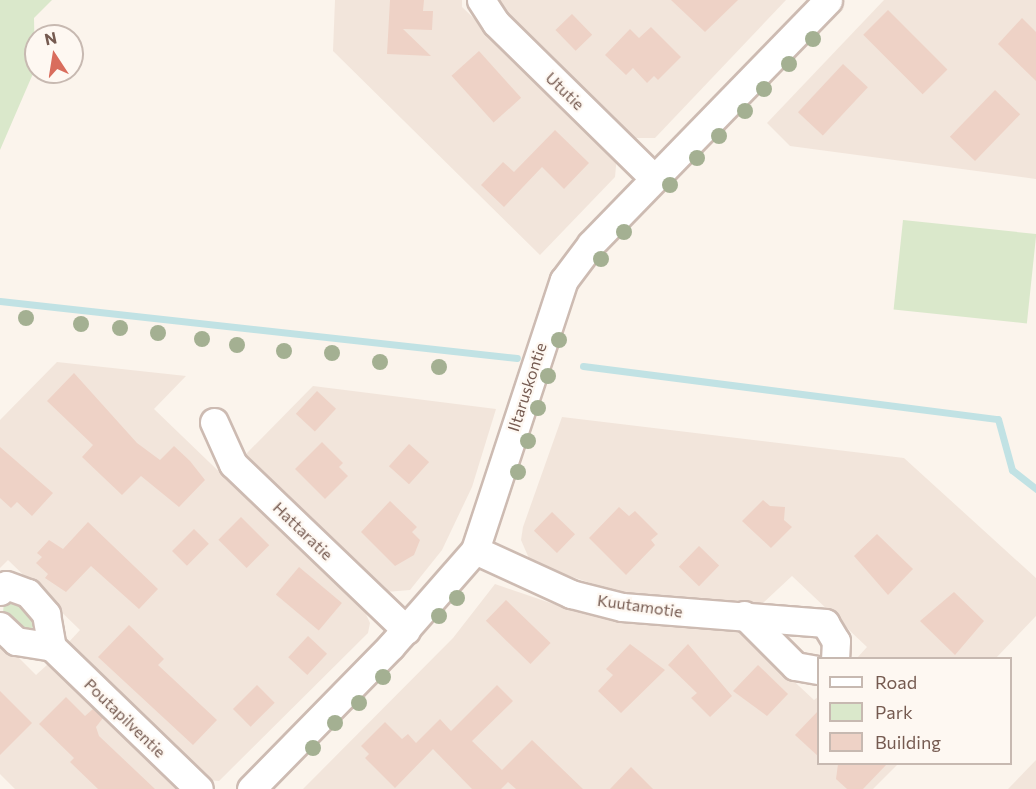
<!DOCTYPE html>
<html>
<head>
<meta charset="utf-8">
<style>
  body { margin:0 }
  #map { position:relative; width:1036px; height:789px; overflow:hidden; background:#fbf4ec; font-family:Commissioner,sans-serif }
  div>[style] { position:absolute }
  .residential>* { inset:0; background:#f2e5db }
  .green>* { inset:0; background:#dae8cb; transform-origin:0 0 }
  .stream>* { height:7px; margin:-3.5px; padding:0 3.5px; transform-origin:3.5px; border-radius:3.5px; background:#c1e2e4 }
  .building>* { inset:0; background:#eed2c6; transform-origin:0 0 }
  .roads { filter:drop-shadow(2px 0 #cdbbb2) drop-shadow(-2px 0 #cdbbb2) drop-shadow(0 2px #cdbbb2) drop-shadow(0 -2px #cdbbb2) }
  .street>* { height:27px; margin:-13.5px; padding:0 13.5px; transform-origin:13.5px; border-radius:13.5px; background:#fff }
  .trees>* { width:16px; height:16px; margin:-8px; border-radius:50%; background:#a4b092 }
  span { translate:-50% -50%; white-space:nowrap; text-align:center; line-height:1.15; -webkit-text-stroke:4.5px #fef8f2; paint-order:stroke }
  .street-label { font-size:16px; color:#755a50 }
  .legend { position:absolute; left:817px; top:657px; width:195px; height:108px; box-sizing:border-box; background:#fef8f2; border:2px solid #c7b9b1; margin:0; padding:8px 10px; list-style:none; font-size:18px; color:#755a50 }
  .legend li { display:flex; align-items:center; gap:12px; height:30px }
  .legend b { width:30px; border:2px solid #c7b9b1 }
  .north { position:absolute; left:24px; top:24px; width:60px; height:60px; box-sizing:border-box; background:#fef8f2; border:2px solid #c7b9b1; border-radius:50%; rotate:348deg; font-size:16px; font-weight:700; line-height:24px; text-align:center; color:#755a50 }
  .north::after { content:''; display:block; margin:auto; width:21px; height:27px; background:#d96d5d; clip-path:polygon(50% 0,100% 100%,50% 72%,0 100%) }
</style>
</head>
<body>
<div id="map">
  <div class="residential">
    <div style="clip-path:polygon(335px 0,462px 0,462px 7px,617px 155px,615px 177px,540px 255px,333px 51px)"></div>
    <div style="clip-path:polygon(491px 0,786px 0,655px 138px,633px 138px)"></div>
    <div style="clip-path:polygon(884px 0,1036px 0,1036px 179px,790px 146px,767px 123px)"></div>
    <div style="clip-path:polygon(57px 362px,186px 376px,154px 409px,365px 612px,370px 623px,368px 633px,219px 781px,207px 780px,68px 643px,80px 630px,8px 560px,0 568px,0 420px)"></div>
    <div style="clip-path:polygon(313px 386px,496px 409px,472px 487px,442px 550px,410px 590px,386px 592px,246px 454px)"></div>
    <div style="clip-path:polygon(562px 417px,904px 458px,1036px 578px,1036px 616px,996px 658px,857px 658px,867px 647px,792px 576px,763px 603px,629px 596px,531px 563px,521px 540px,523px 527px)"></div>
    <div style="clip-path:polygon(495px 584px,574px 611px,635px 624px,739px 630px,814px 700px,818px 697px,818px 764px,898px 764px,873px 789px,303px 789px,453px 638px)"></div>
    <div style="clip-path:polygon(0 639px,36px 675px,48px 664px,178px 789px,15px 789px,0 774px)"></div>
    <div style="clip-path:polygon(1036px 760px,1036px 789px,1008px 789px)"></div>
  </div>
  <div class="green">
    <div style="clip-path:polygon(0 0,52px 0,34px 18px,35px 69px,0 150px)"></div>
    <div style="left:903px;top:220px;width:134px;height:90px;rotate:6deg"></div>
    <div style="clip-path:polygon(18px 597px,35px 617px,32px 631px,18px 631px,3px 613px,4px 601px)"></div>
  </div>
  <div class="stream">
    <div style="left:0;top:301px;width:520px;rotate:6.29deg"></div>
    <div style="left:583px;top:366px;width:418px;rotate:7.3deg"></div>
    <div style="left:998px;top:419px;width:53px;rotate:74.6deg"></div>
    <div style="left:1012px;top:470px;width:31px;rotate:38deg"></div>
  </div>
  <div class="building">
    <div style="clip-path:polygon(390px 0,424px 0,423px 11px,433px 11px,432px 30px,403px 29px,431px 56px,387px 54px)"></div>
    <div style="clip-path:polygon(671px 0,738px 0,705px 32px)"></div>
    <div style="left:888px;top:10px;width:84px;height:35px;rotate:45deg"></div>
    <div style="left:572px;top:14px;width:29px;height:23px;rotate:46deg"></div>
    <div style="clip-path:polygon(1022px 18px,1036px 32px,1036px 81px,998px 44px)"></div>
    <div style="clip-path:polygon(651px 27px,681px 57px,658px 80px,654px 76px,647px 83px,633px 68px,626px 75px,605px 55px,630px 29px,639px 38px)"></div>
    <div style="left:479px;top:51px;width:63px;height:37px;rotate:48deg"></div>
    <div style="left:843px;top:64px;width:34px;height:66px;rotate:43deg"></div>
    <div style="left:995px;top:90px;width:35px;height:65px;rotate:44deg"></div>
    <div style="clip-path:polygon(555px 130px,589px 163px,564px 189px,542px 167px,504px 207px,481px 185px,503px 162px,514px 172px)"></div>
    <div style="clip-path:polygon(74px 373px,137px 443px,160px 460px,174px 446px,190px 461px,205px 480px,179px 507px,141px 476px,122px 495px,82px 457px,93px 445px,47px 401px)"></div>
    <div style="left:317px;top:391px;width:26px;height:31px;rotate:43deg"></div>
    <div style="clip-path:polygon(322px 442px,343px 463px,339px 467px,348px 476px,325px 499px,295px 469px)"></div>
    <div style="left:409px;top:444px;width:27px;height:30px;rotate:42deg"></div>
    <div style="clip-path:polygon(0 447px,53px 493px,32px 516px,17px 502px,11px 508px,0 498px)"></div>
    <div style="clip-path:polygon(763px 500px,770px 506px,785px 507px,784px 520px,792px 527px,771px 548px,742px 521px)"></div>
    <div style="clip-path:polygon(390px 501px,417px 527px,412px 532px,420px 540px,414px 555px,395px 566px,361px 532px)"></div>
    <div style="clip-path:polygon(619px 507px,629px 516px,635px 511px,658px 534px,651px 540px,655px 545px,626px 575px,589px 538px)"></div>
    <div style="left:552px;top:512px;width:32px;height:26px;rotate:44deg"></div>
    <div style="left:241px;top:517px;width:40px;height:32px;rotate:45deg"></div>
    <div style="clip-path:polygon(88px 522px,158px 589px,139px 609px,91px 566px,66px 592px,45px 578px,48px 574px,36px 563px,42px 557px,37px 553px,49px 540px,63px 549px)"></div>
    <div style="left:194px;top:529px;width:21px;height:31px;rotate:45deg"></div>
    <div style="clip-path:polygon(877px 534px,913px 569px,888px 595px,854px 556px)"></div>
    <div style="left:699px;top:546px;width:28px;height:29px;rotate:44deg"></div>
    <div style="left:299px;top:567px;width:56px;height:36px;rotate:40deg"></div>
    <div style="clip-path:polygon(954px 592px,984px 621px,955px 655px,920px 621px)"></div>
    <div style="left:506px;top:600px;width:62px;height:29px;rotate:44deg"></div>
    <div style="clip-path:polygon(129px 625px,164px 659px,158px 665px,217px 720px,193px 745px,98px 657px)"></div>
    <div style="left:308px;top:636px;width:26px;height:29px;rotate:43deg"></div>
    <div style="clip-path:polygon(630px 644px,665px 670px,621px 713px,598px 691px,613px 675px,606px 669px)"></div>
    <div style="clip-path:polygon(688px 644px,732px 696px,710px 717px,691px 698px,697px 693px,668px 665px)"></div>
    <div style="clip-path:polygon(758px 665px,788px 694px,767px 716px,733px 691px)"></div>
    <div style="left:257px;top:685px;width:25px;height:34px;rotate:45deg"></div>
    <div style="clip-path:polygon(497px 685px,513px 701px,472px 741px,502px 770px,532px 740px,583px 789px,516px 789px,508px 782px,501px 789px,472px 789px,433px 749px,395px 788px,365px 758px,369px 754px,361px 746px,385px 722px,402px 739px,408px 734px,416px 743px,440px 719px,451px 731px)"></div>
    <div style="clip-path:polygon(0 691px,32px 723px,0 755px)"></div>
    <div style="clip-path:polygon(66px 697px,85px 716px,93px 709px,103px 718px,96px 727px,99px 736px,155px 789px,98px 789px,70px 762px,74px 758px,39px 724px)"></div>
    <div style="clip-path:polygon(819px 710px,819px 757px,795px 735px)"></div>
    <div style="clip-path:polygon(838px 764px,887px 764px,863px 789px,847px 789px,836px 779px)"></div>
    <div style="clip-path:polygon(631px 767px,653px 789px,610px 789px)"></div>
  </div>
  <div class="roads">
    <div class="street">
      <div style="left:481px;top:0;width:27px;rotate:57deg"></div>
      <div style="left:496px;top:23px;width:221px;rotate:44.5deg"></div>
      <div style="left:214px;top:422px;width:46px;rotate:65.7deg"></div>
      <div style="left:233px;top:464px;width:240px;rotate:43.8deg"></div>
      <div style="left:475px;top:550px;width:106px;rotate:24.6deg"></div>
      <div style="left:571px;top:594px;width:53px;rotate:14.3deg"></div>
      <div style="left:622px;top:607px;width:204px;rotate:4.5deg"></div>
      <div style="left:825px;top:623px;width:21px;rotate:59deg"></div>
      <div style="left:836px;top:641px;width:17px;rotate:93deg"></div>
      <div style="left:0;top:591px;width:8px;rotate:-45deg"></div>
      <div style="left:6px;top:585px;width:23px;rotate:20deg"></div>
      <div style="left:28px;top:593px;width:28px;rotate:49deg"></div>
      <div style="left:46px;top:614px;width:34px;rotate:80deg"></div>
      <div style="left:744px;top:615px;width:72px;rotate:45deg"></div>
      <div style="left:795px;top:666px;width:23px;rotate:10deg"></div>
      <div style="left:0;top:626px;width:22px;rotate:43deg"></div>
      <div style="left:16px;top:641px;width:36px;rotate:9deg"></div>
      <div style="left:52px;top:647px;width:204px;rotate:44deg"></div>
      <div style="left:251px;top:789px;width:200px;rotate:-45.6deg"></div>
      <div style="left:391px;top:646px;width:128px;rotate:-48.8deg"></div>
      <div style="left:475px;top:550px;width:284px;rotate:-71.8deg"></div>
      <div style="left:564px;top:280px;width:45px;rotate:-53.1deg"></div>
      <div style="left:591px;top:244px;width:340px;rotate:-45.8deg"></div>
    </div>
  </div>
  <div class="trees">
    <div style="left:813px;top:39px"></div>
    <div style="left:789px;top:64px"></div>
    <div style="left:764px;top:89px"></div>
    <div style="left:745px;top:111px"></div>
    <div style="left:719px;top:136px"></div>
    <div style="left:697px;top:158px"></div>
    <div style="left:670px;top:185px"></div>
    <div style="left:624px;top:232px"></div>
    <div style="left:601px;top:259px"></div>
    <div style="left:26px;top:318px"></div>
    <div style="left:81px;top:324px"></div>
    <div style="left:120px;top:328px"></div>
    <div style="left:158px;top:333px"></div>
    <div style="left:202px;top:339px"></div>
    <div style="left:559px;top:340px"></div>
    <div style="left:237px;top:345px"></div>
    <div style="left:284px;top:351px"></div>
    <div style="left:332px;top:353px"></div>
    <div style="left:380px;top:362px"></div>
    <div style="left:439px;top:367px"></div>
    <div style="left:548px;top:376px"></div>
    <div style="left:538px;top:408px"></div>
    <div style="left:528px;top:441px"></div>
    <div style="left:518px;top:472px"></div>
    <div style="left:457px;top:598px"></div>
    <div style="left:439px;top:616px"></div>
    <div style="left:383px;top:677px"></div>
    <div style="left:359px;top:703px"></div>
    <div style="left:335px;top:723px"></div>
    <div style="left:313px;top:748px"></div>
  </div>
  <div class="street-label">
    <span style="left:565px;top:91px;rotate:44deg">Ututie</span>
    <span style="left:527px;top:387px;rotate:-72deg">Iltaruskontie</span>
    <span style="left:303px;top:531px;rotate:44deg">Hattaratie</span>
    <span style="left:640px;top:606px;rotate:8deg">Kuutamotie</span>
    <span style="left:125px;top:718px;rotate:44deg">Poutapilventie</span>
  </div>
  <ul class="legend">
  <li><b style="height:8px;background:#fff"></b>Road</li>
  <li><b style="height:16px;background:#dae8cb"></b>Park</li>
  <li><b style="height:16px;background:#eed2c6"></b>Building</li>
  </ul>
  <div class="north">N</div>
</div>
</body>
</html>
